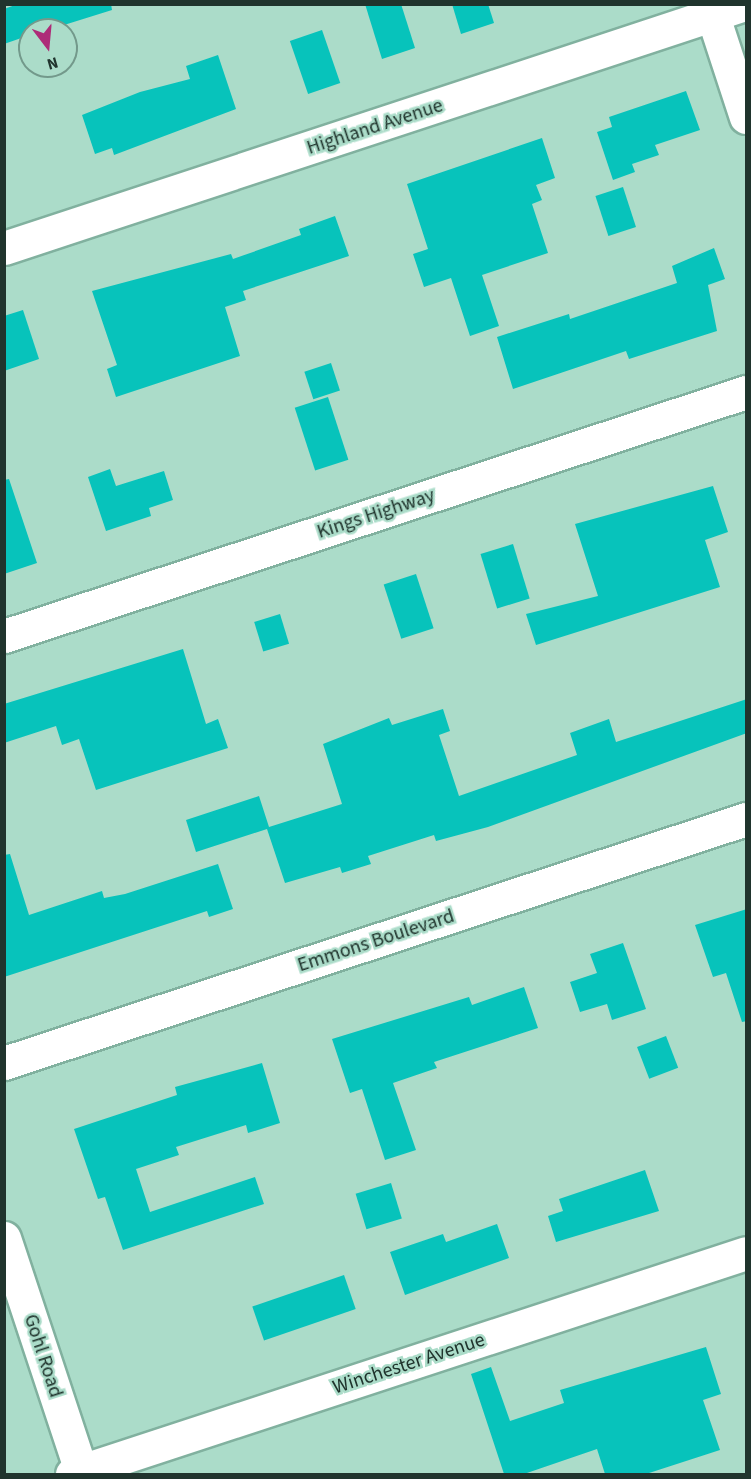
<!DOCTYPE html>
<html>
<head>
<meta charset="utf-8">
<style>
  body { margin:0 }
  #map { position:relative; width:751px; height:1479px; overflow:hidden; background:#abdcc9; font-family:"Source Sans 3",sans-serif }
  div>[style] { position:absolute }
  .building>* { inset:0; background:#07c3bb; transform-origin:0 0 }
  .roads { filter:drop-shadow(2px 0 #81b19f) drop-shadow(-2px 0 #81b19f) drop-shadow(0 2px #81b19f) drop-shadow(0 -2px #81b19f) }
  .minor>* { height:33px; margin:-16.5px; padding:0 16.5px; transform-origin:16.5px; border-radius:16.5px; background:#fff }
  span { translate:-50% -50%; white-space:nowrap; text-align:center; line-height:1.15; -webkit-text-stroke:5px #abdcc9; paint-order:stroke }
  .street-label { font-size:20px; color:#20342d }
  .frame { position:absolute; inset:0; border:6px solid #20342d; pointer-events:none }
  .north { position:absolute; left:18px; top:18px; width:60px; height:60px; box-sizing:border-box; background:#abdcc9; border:2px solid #73998b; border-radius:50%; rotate:164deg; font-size:16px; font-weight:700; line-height:24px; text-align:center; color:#20342d }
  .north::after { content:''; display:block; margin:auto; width:21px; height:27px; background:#ad2c78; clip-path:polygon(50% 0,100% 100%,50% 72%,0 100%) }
</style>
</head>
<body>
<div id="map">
  <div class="building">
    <div style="clip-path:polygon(18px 4px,111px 4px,112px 10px,48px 30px,30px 30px,30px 35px,4px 44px,4px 9px)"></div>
    <div style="clip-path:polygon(365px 4px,401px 4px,415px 48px,382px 59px)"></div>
    <div style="clip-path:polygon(452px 4px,488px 4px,494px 23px,461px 34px)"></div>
    <div style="left:322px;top:30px;width:56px;height:34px;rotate:71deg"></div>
    <div style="clip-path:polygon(218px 55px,236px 109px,114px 155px,112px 148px,95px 154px,82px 115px,140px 92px,190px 79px,186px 66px)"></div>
    <div style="clip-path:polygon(686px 91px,700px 130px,655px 145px,659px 155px,632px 164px,635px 172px,613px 180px,597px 132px,612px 127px,609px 117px)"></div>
    <div style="clip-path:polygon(542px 138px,555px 178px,536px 185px,542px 200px,532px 204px,548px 253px,482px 275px,499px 326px,470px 336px,451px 278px,424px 287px,413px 254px,428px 249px,407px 184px)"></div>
    <div style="left:623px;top:187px;width:42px;height:29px;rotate:72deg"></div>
    <div style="clip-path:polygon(335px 216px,349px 256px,243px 291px,246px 300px,225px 307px,240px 356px,116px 397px,107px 369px,117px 365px,92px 291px,231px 254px,233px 259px,301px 235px,299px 229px)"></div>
    <div style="clip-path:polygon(714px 248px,725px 279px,708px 285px,717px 331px,629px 359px,626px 351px,513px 389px,497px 337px,569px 314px,570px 319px,677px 283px,672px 266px)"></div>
    <div style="clip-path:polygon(23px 310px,39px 359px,4px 371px,4px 316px)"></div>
    <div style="left:331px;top:363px;width:29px;height:28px;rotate:72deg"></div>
    <div style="left:328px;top:397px;width:66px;height:35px;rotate:72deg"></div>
    <div style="clip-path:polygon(110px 469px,116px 486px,164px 471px,173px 500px,149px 508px,151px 516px,106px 531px,88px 477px)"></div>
    <div style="clip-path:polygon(9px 479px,37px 563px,4px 574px,4px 480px)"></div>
    <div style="clip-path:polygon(713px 486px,728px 532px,705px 540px,720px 587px,536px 645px,526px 614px,598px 596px,575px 524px)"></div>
    <div style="left:513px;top:544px;width:57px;height:34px;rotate:73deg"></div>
    <div style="left:416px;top:574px;width:57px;height:34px;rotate:72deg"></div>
    <div style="left:280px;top:614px;width:31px;height:27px;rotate:73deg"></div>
    <div style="clip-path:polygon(183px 649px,206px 724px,218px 719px,228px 748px,96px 790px,79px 739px,62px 745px,56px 726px,4px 743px,4px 704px)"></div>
    <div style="clip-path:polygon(747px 699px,747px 733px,488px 827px,436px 841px,434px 835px,368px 856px,371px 864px,342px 873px,340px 867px,285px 883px,267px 829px,196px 852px,186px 820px,259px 796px,269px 827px,342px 804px,323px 744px,389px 718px,392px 725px,443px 709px,450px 731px,439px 735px,459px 796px,577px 755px,570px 733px,609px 719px,616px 742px)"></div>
    <div style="clip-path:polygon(10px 854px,29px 915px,102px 891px,104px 898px,125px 894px,218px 864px,233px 909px,209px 917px,207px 911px,4px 977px,4px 855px)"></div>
    <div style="clip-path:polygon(747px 909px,747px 1021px,742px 1022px,726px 973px,713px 977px,695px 925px)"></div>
    <div style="clip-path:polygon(623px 943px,646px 1009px,612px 1020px,607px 1004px,580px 1012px,570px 982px,597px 973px,590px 954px)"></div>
    <div style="clip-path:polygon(524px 987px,538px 1028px,434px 1062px,437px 1068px,393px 1083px,416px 1150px,385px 1160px,362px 1089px,350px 1093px,332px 1039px,469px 997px,472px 1005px)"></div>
    <div style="left:666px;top:1036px;width:34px;height:31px;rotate:69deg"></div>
    <div style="clip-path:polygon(262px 1063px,280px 1123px,248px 1133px,246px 1125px,176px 1147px,179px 1155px,136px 1169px,150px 1212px,255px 1177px,264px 1204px,123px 1250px,105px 1197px,98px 1199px,74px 1129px,177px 1095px,175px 1087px)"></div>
    <div style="clip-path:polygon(645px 1170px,659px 1211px,556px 1242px,548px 1216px,563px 1211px,559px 1199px)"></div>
    <div style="left:391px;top:1183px;width:37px;height:37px;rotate:73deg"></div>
    <div style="clip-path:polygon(497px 1224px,509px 1258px,405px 1295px,390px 1252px,443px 1234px,446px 1242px)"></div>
    <div style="left:344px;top:1275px;width:36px;height:97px;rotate:71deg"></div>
    <div style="clip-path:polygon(706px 1347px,721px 1394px,703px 1400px,720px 1450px,646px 1474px,605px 1474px,597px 1449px,524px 1474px,504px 1474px,471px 1374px,491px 1367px,510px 1421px,564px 1403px,560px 1390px)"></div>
  </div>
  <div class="roads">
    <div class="minor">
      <div style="left:709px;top:4px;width:119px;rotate:71.9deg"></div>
      <div style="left:4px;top:248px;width:780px;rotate:-18.23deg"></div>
      <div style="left:4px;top:636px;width:781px;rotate:-18.2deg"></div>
      <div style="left:4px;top:1063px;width:781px;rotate:-18.2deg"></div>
      <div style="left:4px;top:1238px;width:249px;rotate:71.7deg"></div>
      <div style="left:72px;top:1474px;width:709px;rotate:-18.15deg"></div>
    </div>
  </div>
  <div class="street-label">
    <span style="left:375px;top:127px;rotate:-18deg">Highland Avenue</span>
    <span style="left:376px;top:514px;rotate:-18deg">Kings Highway</span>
    <span style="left:376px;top:941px;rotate:-18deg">Emmons Boulevard</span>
    <span style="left:43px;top:1356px;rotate:72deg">Gohl Road</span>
    <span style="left:409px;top:1364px;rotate:-18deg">Winchester Avenue</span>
  </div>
  <div class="frame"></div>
  <div class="north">N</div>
</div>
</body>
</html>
